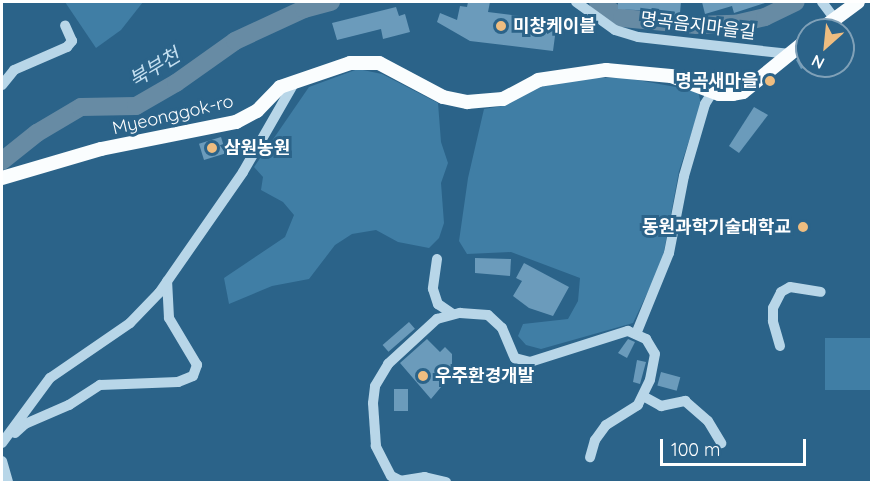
<!DOCTYPE html>
<html>
<head>
<meta charset="utf-8">
<style>
  body { margin:0 }
  #map { position:relative; width:873px; height:484px; overflow:hidden; background:#2b6389; font-family:Quicksand,"Noto Sans KR",sans-serif }
  div>[style] { position:absolute }
  .green>* { inset:0; background:#407ea5; transform-origin:0 0 }
  .river>* { height:18px; margin:-9px; padding:0 9px; transform-origin:9px; border-radius:9px; background:#678ba4 }
  .building>* { inset:0; background:#6b9bbb; transform-origin:0 0 }
  .minor>* { height:10px; margin:-5px; padding:0 5px; transform-origin:5px; border-radius:5px; background:#b8d6e8 }
  .major>* { height:14px; margin:-7px; padding:0 7px; transform-origin:7px; border-radius:7px; background:#fafdfe }
  .dots>* { width:16px; height:16px; translate:-50% -50%; box-sizing:border-box; border:3px solid #2b6389; border-radius:50% }
  span { translate:-50% -50%; white-space:nowrap; text-align:center; line-height:1.15; -webkit-text-stroke:6px #2b6389; paint-order:stroke }
  .poi-label { font-size:18px; color:#fff; font-weight:700 }
  .left { translate:0 -50%; text-align:left }
  .right { translate:-100% -50%; text-align:right }
  .street-label { font-size:18px; color:#fff }
  .water-label { font-size:20px; color:#c4dff0; font-style:italic }
  .frame { position:absolute; inset:0; border:3px solid #fff; pointer-events:none }
  .north { position:absolute; left:795px; top:18px; width:60px; height:60px; box-sizing:border-box; background:#2b6389; border:2px solid #80a1b8; border-radius:50%; rotate:207deg; font-size:16px; font-weight:700; line-height:24px; text-align:center; color:#fff }
  .north::after { content:''; display:block; margin:auto; width:21px; height:27px; background:#eebd80; clip-path:polygon(50% 0,100% 100%,50% 72%,0 100%) }
  .scale { position:absolute; left:660px; top:439px; width:146px; height:27px; box-sizing:border-box; border:3px solid #fff; border-top:0; padding-left:8px; font-size:18px; line-height:21px; white-space:nowrap; color:#fff; -webkit-text-stroke:4px #2b6389; paint-order:stroke }
</style>
</head>
<body>
<div id="map">
  <div class="green">
    <div style="clip-path:polygon(65px 2px,143px 2px,121px 30px,96px 48px)"></div>
    <div style="clip-path:polygon(358px 69px,382px 74px,438px 103px,441px 142px,448px 163px,441px 183px,444px 223px,439px 238px,429px 248px,398px 242px,376px 230px,352px 234px,335px 245px,309px 279px,272px 286px,229px 304px,224px 278px,285px 237px,294px 215px,283px 202px,261px 190px,263px 177px,254px 167px,309px 87px)"></div>
    <div style="clip-path:polygon(589px 78px,626px 78px,698px 91px,701px 104px,679px 171px,662px 262px,633px 323px,541px 349px,526px 345px,518px 336px,523px 324px,568px 319px,578px 301px,580px 278px,511px 252px,467px 254px,459px 241px,468px 178px,484px 109px,502px 106px,539px 87px)"></div>
    <div style="left:871px;top:338px;width:52px;height:46px;rotate:90deg"></div>
  </div>
  <div class="river">
    <div style="left:598px;top:2px;width:29px;rotate:34deg"></div>
    <div style="left:622px;top:18px;width:75px;rotate:5.3deg"></div>
    <div style="left:697px;top:25px;width:38px;rotate:-2deg"></div>
    <div style="left:735px;top:24px;width:31px;rotate:-13deg"></div>
    <div style="left:765px;top:17px;width:34px;rotate:-26deg"></div>
    <div style="left:2px;top:161px;width:45px;rotate:-38.7deg"></div>
    <div style="left:37px;top:133px;width:51px;rotate:-30.6deg"></div>
    <div style="left:81px;top:107px;width:55px;rotate:-1deg"></div>
    <div style="left:136px;top:106px;width:46px;rotate:-29.9deg"></div>
    <div style="left:176px;top:83px;width:72px;rotate:-35.4deg"></div>
    <div style="left:235px;top:41px;width:76px;rotate:-24.9deg"></div>
    <div style="left:304px;top:9px;width:28px;rotate:-15deg"></div>
  </div>
  <div class="building">
    <div style="clip-path:polygon(468px 2px,490px 2px,488px 12px,557px 21px,553px 51px,470px 41px,437px 22px,440px 13px,457px 20px,460px 6px,467px 7px)"></div>
    <div style="clip-path:polygon(618px 2px,681px 2px,680px 13px,677px 18px,654px 16px,654px 11px,618px 9px)"></div>
    <div style="clip-path:polygon(702px 2px,764px 2px,765px 3px,734px 13px,732px 6px,705px 14px)"></div>
    <div style="clip-path:polygon(396px 7px,399px 16px,405px 14px,410px 32px,383px 39px,381px 29px,337px 40px,332px 23px)"></div>
    <div style="clip-path:polygon(807px 52px,807px 66px,801px 69px,796px 60px)"></div>
    <div style="clip-path:polygon(754px 107px,768px 115px,739px 153px,729px 146px)"></div>
    <div style="left:221px;top:137px;width:17px;height:23px;rotate:73deg"></div>
    <div style="clip-path:polygon(475px 258px,511px 259px,510px 276px,475px 273px)"></div>
    <div style="clip-path:polygon(524px 263px,569px 287px,553px 316px,529px 308px,513px 296px,522px 281px,516px 278px)"></div>
    <div style="left:409px;top:322px;width:9px;height:35px;rotate:49deg"></div>
    <div style="clip-path:polygon(427px 339px,440px 352px,445px 347px,452px 354px,452px 374px,431px 399px,400px 363px)"></div>
    <div style="clip-path:polygon(628px 339px,635px 342px,627px 358px,618px 353px)"></div>
    <div style="clip-path:polygon(637px 360px,646px 362px,640px 384px,633px 382px)"></div>
    <div style="left:661px;top:372px;width:20px;height:14px;rotate:15deg"></div>
    <div style="left:394px;top:389px;width:14px;height:22px"></div>
  </div>
  <div class="minor">
    <div style="left:576px;top:2px;width:48px;rotate:35.7deg"></div>
    <div style="left:615px;top:30px;width:24px;rotate:17deg"></div>
    <div style="left:638px;top:37px;width:153px;rotate:6.4deg"></div>
    <div style="left:822px;top:2px;width:20px;rotate:53deg"></div>
    <div style="left:2px;top:85px;width:19px;rotate:-51deg"></div>
    <div style="left:14px;top:70px;width:58px;rotate:-23.5deg"></div>
    <div style="left:67px;top:47px;width:8px;rotate:-50deg"></div>
    <div style="left:72px;top:41px;width:17px;rotate:-114deg"></div>
    <div style="left:437px;top:259px;width:30px;rotate:98deg"></div>
    <div style="left:433px;top:289px;width:16px;rotate:72deg"></div>
    <div style="left:438px;top:304px;width:18px;rotate:34deg"></div>
    <div style="left:636px;top:334px;width:87px;rotate:-67.8deg"></div>
    <div style="left:669px;top:253px;width:78px;rotate:-79deg"></div>
    <div style="left:684px;top:176px;width:75px;rotate:-73.7deg"></div>
    <div style="left:705px;top:104px;width:15px;rotate:-58deg"></div>
    <div style="left:780px;top:346px;width:26px;rotate:-106deg"></div>
    <div style="left:773px;top:321px;width:13px;rotate:-90deg"></div>
    <div style="left:773px;top:308px;width:18px;rotate:-63deg"></div>
    <div style="left:781px;top:292px;width:10px;rotate:-29deg"></div>
    <div style="left:790px;top:287px;width:31px;rotate:9deg"></div>
    <div style="left:643px;top:396px;width:21px;rotate:29deg"></div>
    <div style="left:661px;top:406px;width:25px;rotate:-12deg"></div>
    <div style="left:685px;top:401px;width:30px;rotate:41deg"></div>
    <div style="left:708px;top:421px;width:26px;rotate:59deg"></div>
    <div style="left:15px;top:433px;width:13px;rotate:-42deg"></div>
    <div style="left:25px;top:424px;width:48px;rotate:-23.4deg"></div>
    <div style="left:69px;top:405px;width:37px;rotate:-33deg"></div>
    <div style="left:100px;top:385px;width:78px;rotate:-2.2deg"></div>
    <div style="left:178px;top:382px;width:16px;rotate:-22deg"></div>
    <div style="left:193px;top:376px;width:12px;rotate:-70deg"></div>
    <div style="left:197px;top:365px;width:55px;rotate:-120.8deg"></div>
    <div style="left:169px;top:318px;width:37px;rotate:-93deg"></div>
    <div style="left:2px;top:443px;width:81px;rotate:-53.6deg"></div>
    <div style="left:50px;top:378px;width:97px;rotate:-34.5deg"></div>
    <div style="left:130px;top:323px;width:42px;rotate:-46deg"></div>
    <div style="left:159px;top:293px;width:147px;rotate:-55.2deg"></div>
    <div style="left:243px;top:172px;width:106px;rotate:-60.1deg"></div>
    <div style="left:2px;top:461px;width:22px;rotate:74deg"></div>
    <div style="left:446px;top:482px;width:22px;rotate:-167deg"></div>
    <div style="left:425px;top:477px;width:24px;rotate:171deg"></div>
    <div style="left:401px;top:481px;width:11px;rotate:-153deg"></div>
    <div style="left:391px;top:476px;width:34px;rotate:-117deg"></div>
    <div style="left:376px;top:446px;width:43px;rotate:-94deg"></div>
    <div style="left:373px;top:403px;width:17px;rotate:-83deg"></div>
    <div style="left:375px;top:386px;width:26px;rotate:-59deg"></div>
    <div style="left:388px;top:364px;width:67px;rotate:-42.6deg"></div>
    <div style="left:437px;top:319px;width:24px;rotate:-15deg"></div>
    <div style="left:460px;top:313px;width:28px;rotate:4deg"></div>
    <div style="left:488px;top:315px;width:19px;rotate:43deg"></div>
    <div style="left:502px;top:328px;width:33px;rotate:67deg"></div>
    <div style="left:515px;top:358px;width:16px;rotate:15deg"></div>
    <div style="left:530px;top:362px;width:103px;rotate:-17.6deg"></div>
    <div style="left:628px;top:331px;width:20px;rotate:24deg"></div>
    <div style="left:646px;top:339px;width:17px;rotate:59deg"></div>
    <div style="left:655px;top:354px;width:26px;rotate:101deg"></div>
    <div style="left:650px;top:380px;width:28px;rotate:116deg"></div>
    <div style="left:638px;top:405px;width:38px;rotate:148deg"></div>
    <div style="left:606px;top:425px;width:19px;rotate:126deg"></div>
    <div style="left:595px;top:440px;width:18px;rotate:106deg"></div>
  </div>
  <div class="major">
    <div style="left:820px;top:30px;width:47px;rotate:-36.4deg"></div>
    <div style="left:2px;top:178px;width:103px;rotate:-16.3deg"></div>
    <div style="left:101px;top:149px;width:138px;rotate:-11.3deg"></div>
    <div style="left:236px;top:122px;width:24px;rotate:-28deg"></div>
    <div style="left:257px;top:111px;width:33px;rotate:-46deg"></div>
    <div style="left:280px;top:87px;width:74px;rotate:-18.9deg"></div>
    <div style="left:350px;top:63px;width:29px"></div>
    <div style="left:379px;top:63px;width:72px;rotate:28deg"></div>
    <div style="left:443px;top:97px;width:25px;rotate:12deg"></div>
    <div style="left:467px;top:102px;width:36px;rotate:-5deg"></div>
    <div style="left:503px;top:99px;width:40px;rotate:-28deg"></div>
    <div style="left:538px;top:80px;width:69px;rotate:-8.4deg"></div>
    <div style="left:606px;top:70px;width:65px;rotate:5.3deg"></div>
    <div style="left:671px;top:76px;width:51px;rotate:20.6deg"></div>
    <div style="left:719px;top:94px;width:14px"></div>
    <div style="left:733px;top:94px;width:10px;rotate:-11deg"></div>
    <div style="left:743px;top:92px;width:82px;rotate:-39.1deg"></div>
  </div>
  <div class="dots">
    <div style="left:501px;top:26px;background:#eebd80"></div>
    <div style="left:770px;top:81px;background:#eebd80"></div>
    <div style="left:212px;top:148px;background:#eebd80"></div>
    <div style="left:803px;top:227px;background:#eebd80"></div>
    <div style="left:423px;top:376px;background:#eebd80"></div>
  </div>
  <div class="poi-label">
    <span class="left" style="left:513px;top:26px">미창케이블</span>
    <span class="right" style="left:758px;top:81px">명곡새마을</span>
    <span class="left" style="left:224px;top:148px">삼원농원</span>
    <span class="right" style="left:791px;top:227px">동원과학기술대학교</span>
    <span class="left" style="left:435px;top:376px">우주환경개발</span>
  </div>
  <div class="street-label">
    <span style="left:698px;top:26px;rotate:7deg">명곡음지마을길</span>
    <span style="left:173px;top:115px;rotate:-13deg">Myeonggok-ro</span>
  </div>
  <div class="water-label">
    <span style="left:154px;top:67px;rotate:-31deg">북부천</span>
  </div>
  <div class="frame"></div>
  <div class="north">N</div>
  <div class="scale">100 m</div>
</div>
</body>
</html>
